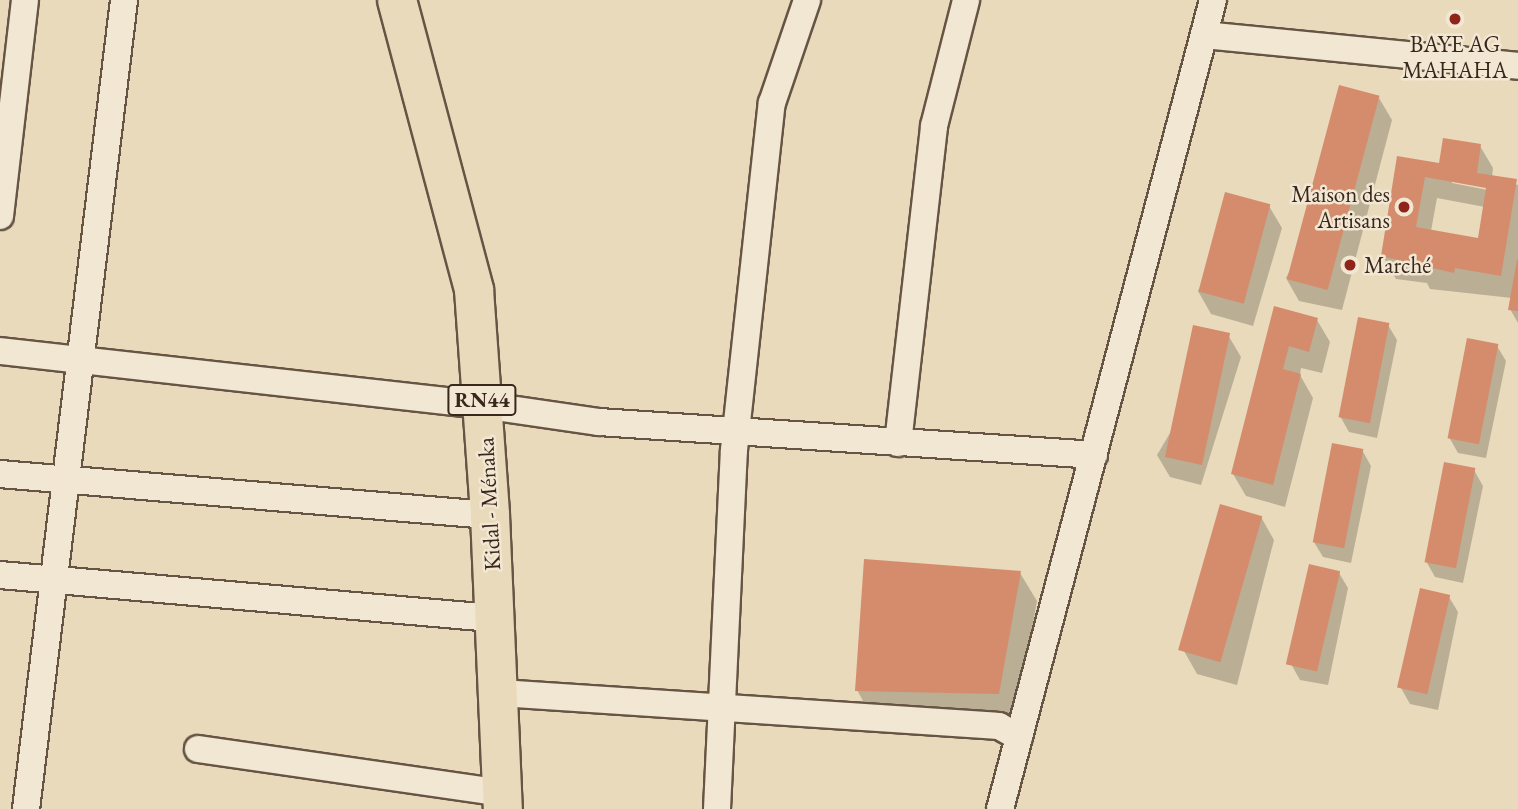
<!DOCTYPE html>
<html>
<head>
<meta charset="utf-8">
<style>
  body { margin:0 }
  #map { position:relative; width:1518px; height:809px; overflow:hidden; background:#e9dabb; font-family:"EB Garamond",serif }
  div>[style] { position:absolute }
  .shadow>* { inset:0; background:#0003 }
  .building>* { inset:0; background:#d48c6d; transform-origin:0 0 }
  .roads { filter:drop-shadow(2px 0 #665444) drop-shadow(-2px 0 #665444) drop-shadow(0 2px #665444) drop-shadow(0 -2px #665444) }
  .street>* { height:26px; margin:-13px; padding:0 13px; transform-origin:13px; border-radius:13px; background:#f1e7d3 }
  .primary>* { height:38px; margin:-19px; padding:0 19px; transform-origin:19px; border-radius:19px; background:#e9dabb }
  .dots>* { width:19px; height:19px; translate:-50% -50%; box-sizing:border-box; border:4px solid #f1e7d3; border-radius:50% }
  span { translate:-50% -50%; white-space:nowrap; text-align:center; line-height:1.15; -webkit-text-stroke:5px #f1e7d3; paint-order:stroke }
  .shield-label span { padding:2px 5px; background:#f1e7d3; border:2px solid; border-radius:5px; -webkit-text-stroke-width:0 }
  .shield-label { font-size:21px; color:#3a271c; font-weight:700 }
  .poi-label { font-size:23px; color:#3a271c }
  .right { translate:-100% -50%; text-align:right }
  .left { translate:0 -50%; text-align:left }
  .street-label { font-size:23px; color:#3a271c }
</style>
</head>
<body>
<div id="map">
  <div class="shadow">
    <div style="clip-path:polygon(1379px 98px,1392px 120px,1342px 310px,1299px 301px,1286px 278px)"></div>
    <div style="clip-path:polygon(evenodd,1480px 146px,1493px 168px,1492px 177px,1518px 185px,1518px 323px,1510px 309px,1512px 298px,1430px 289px,1427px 283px,1396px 279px,1383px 256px,1399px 158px,1440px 165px,1480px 146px,1452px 180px,1494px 187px,1493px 191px,1452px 183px,1452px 180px,1480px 146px,1437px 198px,1485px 207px,1479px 240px,1431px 231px,1437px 198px)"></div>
    <div style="clip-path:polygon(1269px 206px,1282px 228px,1253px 326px,1211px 314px,1198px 291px)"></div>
    <div style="clip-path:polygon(1275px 309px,1317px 320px,1330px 342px,1322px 373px,1301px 368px,1300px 375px,1313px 398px,1285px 507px,1246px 496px,1233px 474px)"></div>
    <div style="clip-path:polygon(1388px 325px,1397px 340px,1377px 438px,1349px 432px,1340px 416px)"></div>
    <div style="clip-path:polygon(1228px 335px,1241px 357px,1201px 485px,1170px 477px,1157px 455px)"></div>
    <div style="clip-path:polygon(1497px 346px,1506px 361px,1486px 458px,1458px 453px,1449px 437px)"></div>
    <div style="clip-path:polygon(1362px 450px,1371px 466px,1351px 563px,1323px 557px,1314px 542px)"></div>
    <div style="clip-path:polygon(1474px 470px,1483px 486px,1463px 583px,1435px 577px,1426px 561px)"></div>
    <div style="clip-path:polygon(1261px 517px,1274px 540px,1237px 685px,1197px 674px,1184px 651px)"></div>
    <div style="clip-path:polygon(1020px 573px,1037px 601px,1015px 722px,873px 719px,857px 690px)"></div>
    <div style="clip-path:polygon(1339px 573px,1348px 588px,1328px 685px,1300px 680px,1291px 664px)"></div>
    <div style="clip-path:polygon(1449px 597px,1458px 612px,1438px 710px,1410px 704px,1401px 688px)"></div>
  </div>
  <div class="building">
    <div style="left:1339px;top:85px;width:42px;height:201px;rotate:15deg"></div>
    <div style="clip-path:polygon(evenodd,1443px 138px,1481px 144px,1477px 173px,1517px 179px,1501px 276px,1455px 268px,1454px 273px,1381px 256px,1397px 156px,1439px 163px,1443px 138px,1425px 177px,1486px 188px,1478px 238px,1416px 227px,1425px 177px)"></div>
    <div style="left:1225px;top:192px;width:47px;height:103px;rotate:15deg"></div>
    <div style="clip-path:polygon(1517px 260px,1518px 260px,1518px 311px,1508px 310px)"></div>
    <div style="clip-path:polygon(1274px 306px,1318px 318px,1309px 352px,1289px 346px,1283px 369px,1301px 374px,1273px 485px,1231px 474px)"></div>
    <div style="left:1358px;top:317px;width:32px;height:102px;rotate:11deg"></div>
    <div style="left:1193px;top:325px;width:38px;height:135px;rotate:12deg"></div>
    <div style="left:1467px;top:338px;width:32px;height:102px;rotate:11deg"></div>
    <div style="left:1332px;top:443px;width:32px;height:101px;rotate:11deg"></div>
    <div style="left:1444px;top:462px;width:32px;height:102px;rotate:11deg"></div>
    <div style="left:1220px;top:504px;width:44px;height:152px;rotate:16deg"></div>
    <div style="clip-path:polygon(864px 559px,1021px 571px,999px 694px,855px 691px)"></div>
    <div style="left:1309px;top:564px;width:32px;height:103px;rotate:13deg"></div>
    <div style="left:1420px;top:588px;width:31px;height:102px;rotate:13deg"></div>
  </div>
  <div class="roads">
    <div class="street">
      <div style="left:1204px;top:35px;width:316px;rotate:5.6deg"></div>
      <div style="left:0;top:216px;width:217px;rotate:-83.4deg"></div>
      <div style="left:0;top:351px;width:485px;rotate:6.4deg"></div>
      <div style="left:482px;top:405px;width:118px;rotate:8.3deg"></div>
      <div style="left:599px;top:422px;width:496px;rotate:3.8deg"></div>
      <div style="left:898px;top:443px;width:319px;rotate:-83.5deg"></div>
      <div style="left:934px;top:126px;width:130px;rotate:-75.7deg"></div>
      <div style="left:0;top:474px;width:492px;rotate:4.8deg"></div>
      <div style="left:0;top:575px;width:497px;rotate:5deg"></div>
      <div style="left:500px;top:693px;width:500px;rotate:3.78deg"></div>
      <div style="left:999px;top:726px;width:23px;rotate:29deg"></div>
      <div style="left:198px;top:749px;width:308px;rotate:8.2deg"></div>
      <div style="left:26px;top:809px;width:815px;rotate:-83.09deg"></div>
      <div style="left:717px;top:809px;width:359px;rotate:-87.3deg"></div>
      <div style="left:734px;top:450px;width:349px;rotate:-83.8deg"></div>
      <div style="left:772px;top:103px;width:109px;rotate:-71.2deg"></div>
      <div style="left:1000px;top:809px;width:837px;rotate:-75.25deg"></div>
    </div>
    <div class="primary">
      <div style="left:397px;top:0;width:300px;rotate:75.1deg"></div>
      <div style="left:474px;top:290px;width:226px;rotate:85.9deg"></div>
      <div style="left:490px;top:515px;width:294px;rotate:87.5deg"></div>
    </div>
  </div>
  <div class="dots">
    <div style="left:1455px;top:19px;background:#8f2418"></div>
    <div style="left:1404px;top:207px;background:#8f2418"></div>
    <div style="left:1350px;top:265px;background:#8f2418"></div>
  </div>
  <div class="shield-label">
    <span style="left:482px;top:400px">RN44</span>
  </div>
  <div class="poi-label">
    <span style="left:1455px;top:57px">BAYE AG<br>MAHAHA</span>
    <span class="right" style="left:1390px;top:207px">Maison des<br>Artisans</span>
    <span class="left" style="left:1364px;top:265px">Marché</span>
  </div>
  <div class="street-label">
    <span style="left:489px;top:504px;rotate:-93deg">Kidal - Ménaka</span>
  </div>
</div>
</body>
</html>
